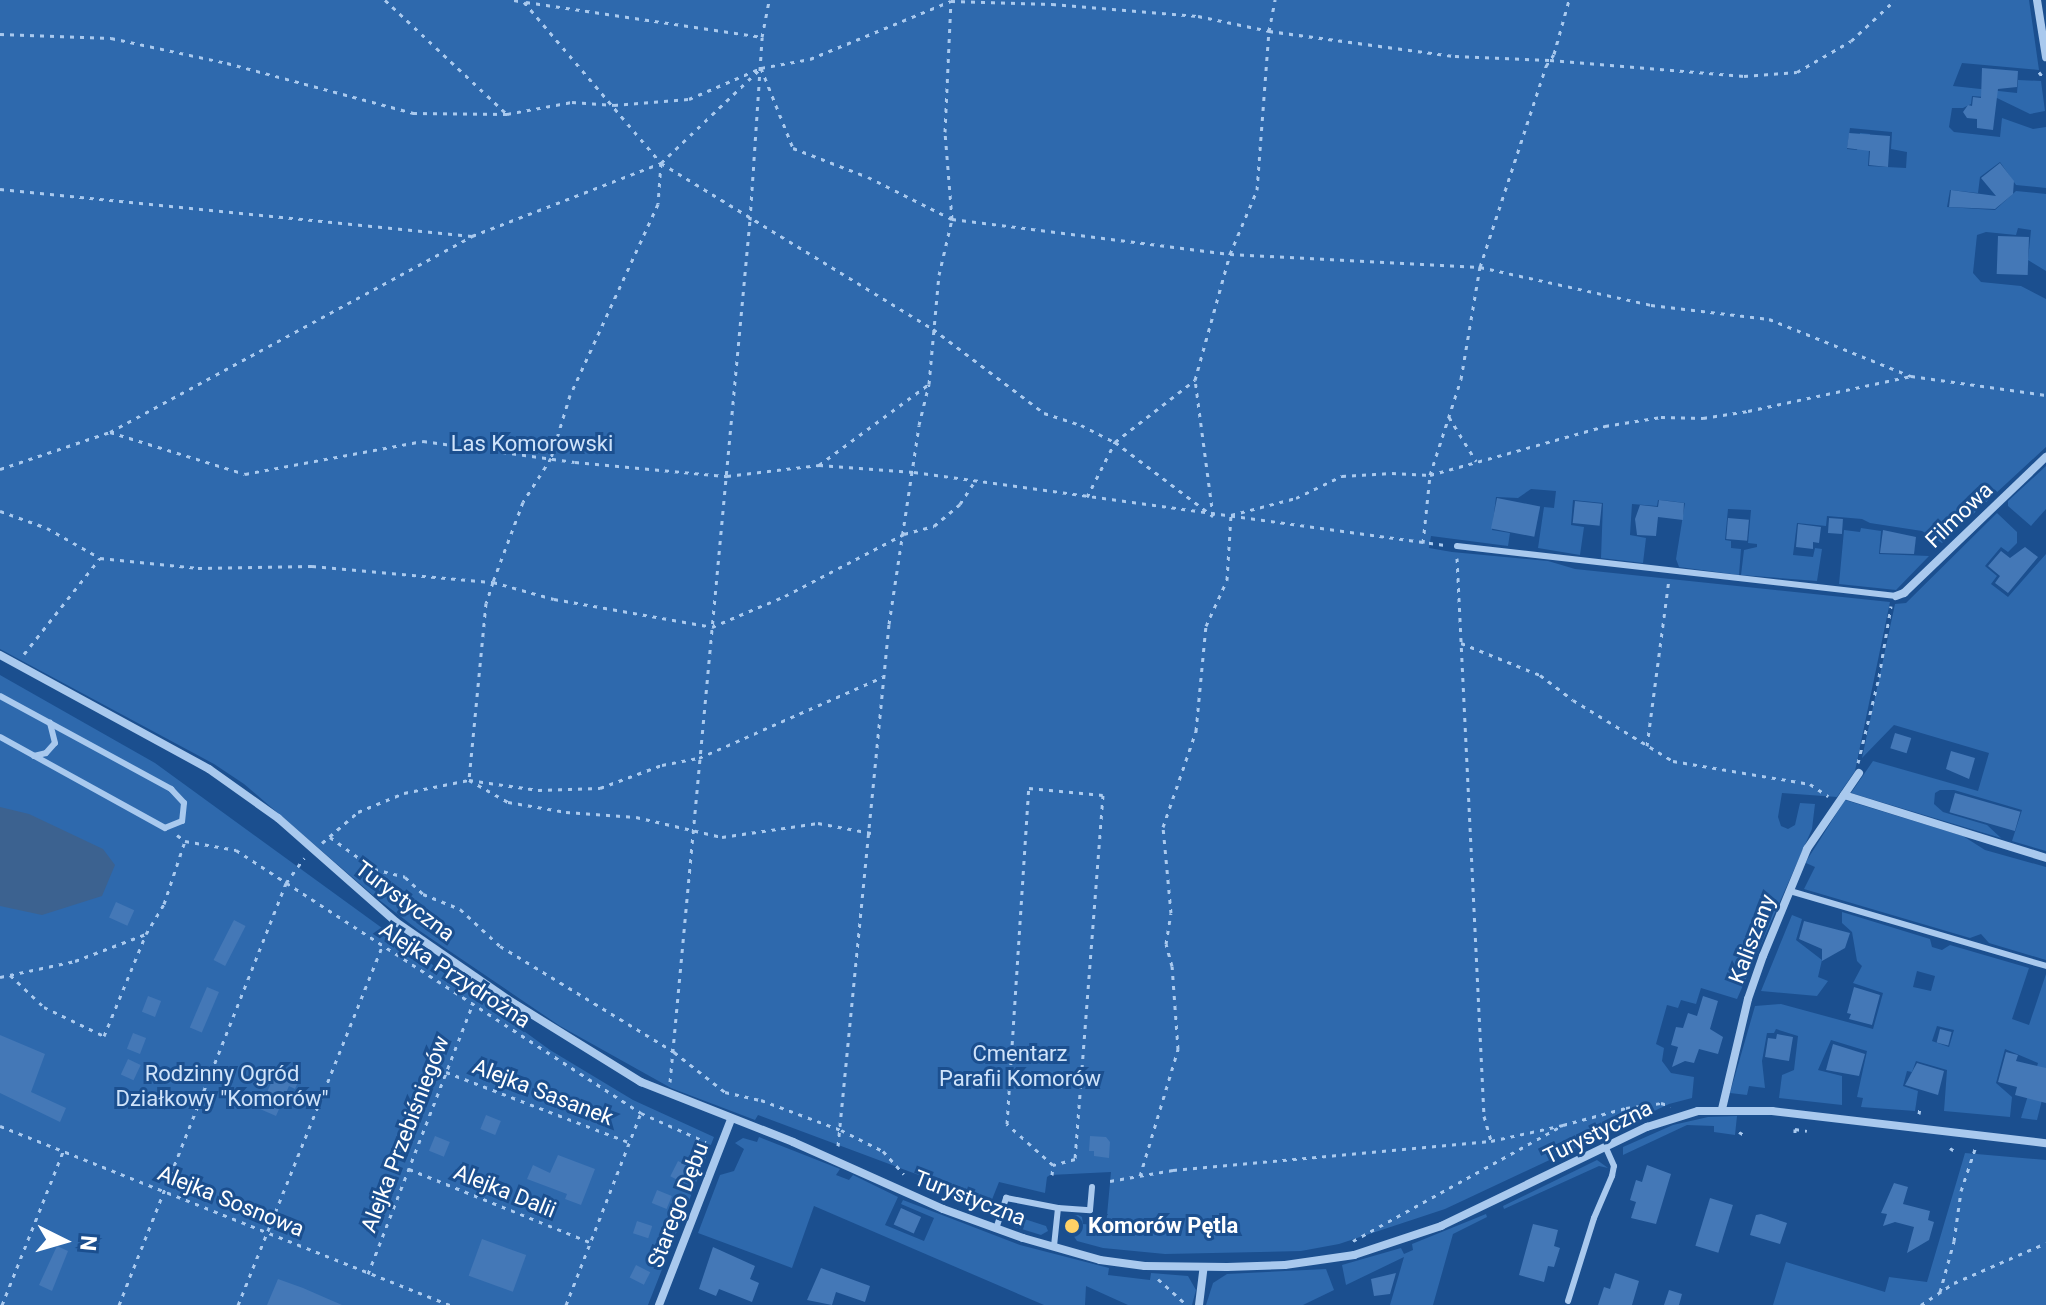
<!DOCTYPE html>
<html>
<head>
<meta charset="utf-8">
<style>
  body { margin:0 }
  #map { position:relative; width:2046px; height:1305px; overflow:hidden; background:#1b4f8f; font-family:Roboto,sans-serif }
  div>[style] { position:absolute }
  .green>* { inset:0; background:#2e69ad }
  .water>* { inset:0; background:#3c6290 }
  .building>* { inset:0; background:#4478b7; transform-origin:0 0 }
  .path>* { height:3px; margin-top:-1.5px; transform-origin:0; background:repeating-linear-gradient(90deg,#a9c9ee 0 4px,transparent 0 10px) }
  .lane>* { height:6px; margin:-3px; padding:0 3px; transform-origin:3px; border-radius:3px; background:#a9c9ee }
  .street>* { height:8px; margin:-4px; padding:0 4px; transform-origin:4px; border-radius:4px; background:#a9c9ee }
  .dots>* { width:22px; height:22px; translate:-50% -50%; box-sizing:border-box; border:4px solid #1b4f8f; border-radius:50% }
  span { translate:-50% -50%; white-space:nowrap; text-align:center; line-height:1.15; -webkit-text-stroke:6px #1b4f8f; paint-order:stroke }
  .park-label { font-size:22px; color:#cfe3fa }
  .street-label { font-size:22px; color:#fff }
  .poi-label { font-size:22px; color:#fff; font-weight:700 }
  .left { translate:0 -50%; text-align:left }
  .north { position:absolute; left:24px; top:1201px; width:80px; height:80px; -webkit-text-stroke:6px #1b4f8f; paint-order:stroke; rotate:95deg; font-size:22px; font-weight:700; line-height:32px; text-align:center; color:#fff }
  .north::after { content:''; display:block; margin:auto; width:28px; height:36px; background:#fff; clip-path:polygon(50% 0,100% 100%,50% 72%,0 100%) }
</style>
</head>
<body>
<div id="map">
  <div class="green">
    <div style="clip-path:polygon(evenodd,0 0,2029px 0,2039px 70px,1962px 63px,1953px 86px,2017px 93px,2018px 80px,2041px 81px,2045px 111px,2030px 114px,1997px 98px,1972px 96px,1971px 104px,1963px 108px,1952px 108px,1949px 127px,1954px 132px,2000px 137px,2002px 118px,2033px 129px,2046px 127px,2046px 188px,2016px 185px,2000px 162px,1980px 177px,1978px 193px,1950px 190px,1947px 207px,1995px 210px,2016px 191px,2046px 194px,2046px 271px,2028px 260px,2031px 230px,2018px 228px,2016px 235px,1986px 232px,1977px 235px,1973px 273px,1981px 282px,2021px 286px,2046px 299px,2046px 447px,1942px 543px,1922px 531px,1870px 523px,1862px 519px,1827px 516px,1826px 526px,1797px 523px,1793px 555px,1813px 557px,1815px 548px,1822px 549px,1817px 581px,1741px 575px,1744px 550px,1757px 547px,1757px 544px,1748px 543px,1751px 510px,1728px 509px,1725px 540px,1731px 541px,1731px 548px,1741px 549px,1739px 575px,1679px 567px,1676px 559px,1685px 503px,1670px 501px,1658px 500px,1657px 506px,1632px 504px,1630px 535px,1646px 538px,1643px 563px,1601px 558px,1603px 503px,1573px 500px,1571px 525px,1584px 527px,1580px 555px,1538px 548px,1544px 507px,1554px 508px,1556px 491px,1531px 489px,1518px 498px,1496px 497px,1492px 530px,1510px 533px,1508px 546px,1431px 536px,1429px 548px,1452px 552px,1548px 561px,1575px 569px,1890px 602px,1855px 771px,1837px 797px,1782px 793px,1778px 817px,1781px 826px,1788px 829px,1795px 825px,1800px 803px,1815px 804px,1812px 829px,1737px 999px,1701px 988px,1696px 1004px,1681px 1000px,1678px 1008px,1667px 1005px,1656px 1044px,1664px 1048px,1662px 1061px,1671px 1073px,1694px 1077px,1692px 1098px,1669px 1104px,1445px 1209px,1339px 1244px,1301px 1251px,1165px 1254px,1103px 1248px,1077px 1241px,1073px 1235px,1072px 1220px,1073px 1216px,1078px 1215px,1082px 1217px,1083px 1224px,1106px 1226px,1111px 1172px,1050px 1175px,1047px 1177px,1045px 1193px,999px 1182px,991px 1202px,758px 1115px,755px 1120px,671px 1088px,560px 1026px,417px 929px,374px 896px,244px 784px,214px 764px,0 649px,0 0,1850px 128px,1892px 132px,1891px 149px,1907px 152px,1906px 168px,1868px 166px,1870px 134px,1860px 133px,1857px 150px,1847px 149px,1850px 128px)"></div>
    <div style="clip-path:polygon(2046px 466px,2046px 509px,2031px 526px,2008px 506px,2008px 501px)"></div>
    <div style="clip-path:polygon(1997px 513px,2017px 532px,2017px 543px,2008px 552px,2001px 547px,1985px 566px,1997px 576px,1991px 584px,2008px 597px,2046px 554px,2046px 851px,2012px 841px,2022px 810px,1954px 790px,1940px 790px,1935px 793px,1934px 804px,1943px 812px,1987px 825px,2001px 838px,1851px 793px,1873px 761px,1978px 791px,1989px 753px,1894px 725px,1862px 758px,1895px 604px,1906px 603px)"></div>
    <div style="clip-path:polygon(1861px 528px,1881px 531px,1879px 554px,1929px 556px,1896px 590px,1839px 584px,1844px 530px,1860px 532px)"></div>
    <div style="clip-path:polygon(0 675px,155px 763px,550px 1050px,633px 1100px,714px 1137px,648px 1305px,0 1305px)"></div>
    <div style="clip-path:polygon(1845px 800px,1963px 836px,1985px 850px,2046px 867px,2046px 960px,1989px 943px,1981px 934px,1970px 938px,1804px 889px,1815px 867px,1806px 863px,1807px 860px)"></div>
    <div style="clip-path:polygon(evenodd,1842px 912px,1930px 939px,1932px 947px,1942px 950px,1950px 945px,2029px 968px,2012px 1019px,2029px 1025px,2046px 974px,2046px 1084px,2037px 1120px,2021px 1118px,2038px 1063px,2005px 1049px,1996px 1083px,2012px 1097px,2010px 1117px,1944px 1111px,1947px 1070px,1916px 1061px,1912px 1072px,1907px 1071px,1903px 1086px,1918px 1091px,1915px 1111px,1861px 1107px,1863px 1098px,1857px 1097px,1867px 1051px,1831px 1040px,1818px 1070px,1842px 1076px,1842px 1105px,1779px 1098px,1782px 1075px,1794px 1070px,1798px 1036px,1776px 1029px,1774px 1033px,1767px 1033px,1762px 1061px,1765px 1088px,1749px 1086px,1747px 1095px,1730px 1093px,1755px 1006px,1781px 1004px,1873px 1029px,1883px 993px,1853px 983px,1862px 966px,1857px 961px,1852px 932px,1842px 923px,1842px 912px,1917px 971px,1935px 976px,1931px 991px,1913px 987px,1917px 971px,1842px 912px,1937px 1026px,1954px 1030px,1949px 1047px,1932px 1041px,1937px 1026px)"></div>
    <div style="clip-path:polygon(1792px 915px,1802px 919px,1796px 940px,1822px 960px,1818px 977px,1828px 981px,1817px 996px,1761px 991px)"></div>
    <div style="clip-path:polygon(1737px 1116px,1735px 1135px,1714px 1132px,1714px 1126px,1687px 1125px,1623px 1155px,1623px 1147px,1673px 1125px,1708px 1117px)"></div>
    <div style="clip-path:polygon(759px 1137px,840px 1169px,836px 1175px,849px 1180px,853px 1175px,898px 1197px,885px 1225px,924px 1241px,934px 1218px,901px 1204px,903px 1200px,1020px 1245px,1109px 1268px,1108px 1275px,1150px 1280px,1151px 1273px,1188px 1276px,1196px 1290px,1192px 1305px,1128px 1305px,1086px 1286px,1085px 1305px,1044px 1305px,814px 1206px,792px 1268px,698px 1233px,720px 1175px,734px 1171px,744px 1149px,735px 1143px,743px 1138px,757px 1142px)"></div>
    <div style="clip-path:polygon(1965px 1153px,2046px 1160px,2046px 1305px,1773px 1305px,1786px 1262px,1885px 1292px,1889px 1277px,1927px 1282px)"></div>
    <div style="clip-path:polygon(1597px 1160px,1608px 1168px,1599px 1166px,1504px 1209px,1503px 1206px)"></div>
    <div style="clip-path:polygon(1009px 1214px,1046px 1226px,1048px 1231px,1041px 1235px,1015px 1227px,1007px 1219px)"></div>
    <div style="clip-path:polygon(1486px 1214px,1487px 1217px,1453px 1234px,1433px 1305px,1390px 1305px,1404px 1257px,1346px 1285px,1342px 1265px,1401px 1248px,1404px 1254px,1413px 1250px,1412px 1244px)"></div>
    <div style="clip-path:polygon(1326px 1269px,1334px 1290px,1303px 1305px,1206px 1305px,1213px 1283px,1227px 1274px)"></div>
  </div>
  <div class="water">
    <div style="clip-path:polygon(0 807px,29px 814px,103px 849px,115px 865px,102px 896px,42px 915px,0 906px)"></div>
  </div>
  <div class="building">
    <div style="clip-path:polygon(1982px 68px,2018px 71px,2017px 87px,1998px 89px,1993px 130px,1977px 128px,1977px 119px,1967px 118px,1963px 112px,1968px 105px,1972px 106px,1973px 97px,1981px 98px)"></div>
    <div style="clip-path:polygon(1849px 133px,1890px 136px,1888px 167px,1869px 165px,1870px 151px,1847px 148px)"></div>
    <div style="clip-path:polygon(2000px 163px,2014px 181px,2013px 194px,1995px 209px,1949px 207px,1951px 190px,1996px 196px,1981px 178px)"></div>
    <div style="left:1998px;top:236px;width:31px;height:38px;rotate:2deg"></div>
    <div style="left:1497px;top:498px;width:44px;height:31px;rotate:11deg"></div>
    <div style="clip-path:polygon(1659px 500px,1684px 503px,1683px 520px,1658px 517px,1656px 536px,1637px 535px,1635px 519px,1640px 505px,1658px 507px)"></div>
    <div style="left:1575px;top:501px;width:27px;height:22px;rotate:6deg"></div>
    <div style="left:1728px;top:518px;width:21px;height:21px;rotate:5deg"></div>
    <div style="left:1829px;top:518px;width:14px;height:15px;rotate:4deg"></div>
    <div style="clip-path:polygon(1798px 524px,1821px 527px,1819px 543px,1813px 542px,1813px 549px,1796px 547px)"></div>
    <div style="clip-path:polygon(1883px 530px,1916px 537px,1914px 554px,1880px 553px)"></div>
    <div style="clip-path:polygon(2025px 547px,2038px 557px,2008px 593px,1995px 583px,2000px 576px,1988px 566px,2001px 551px,2010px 558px)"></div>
    <div style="left:1895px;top:733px;width:17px;height:16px;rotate:17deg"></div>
    <div style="clip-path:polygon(1951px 751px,1975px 758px,1969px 779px,1946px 769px)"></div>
    <div style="left:1955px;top:793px;width:68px;height:20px;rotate:16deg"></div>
    <div style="left:116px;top:902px;width:20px;height:17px;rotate:24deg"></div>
    <div style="left:234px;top:920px;width:13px;height:45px;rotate:27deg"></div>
    <div style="clip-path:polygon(1804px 921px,1850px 933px,1845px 948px,1822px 961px,1822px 949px,1799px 939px)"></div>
    <div style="left:207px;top:987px;width:13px;height:44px;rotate:23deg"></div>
    <div style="clip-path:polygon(1854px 987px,1880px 995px,1872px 1025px,1849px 1019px,1851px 1014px,1847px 1013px)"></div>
    <div style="left:148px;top:996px;width:14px;height:17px;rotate:21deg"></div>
    <div style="clip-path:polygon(1703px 996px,1718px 1001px,1710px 1029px,1723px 1037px,1718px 1054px,1699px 1049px,1694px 1063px,1685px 1061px,1672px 1067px,1678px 1047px,1671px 1045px,1676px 1027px,1683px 1028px,1688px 1013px,1697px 1016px)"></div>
    <div style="left:1940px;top:1029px;width:12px;height:14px;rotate:14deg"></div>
    <div style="left:133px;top:1033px;width:14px;height:17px;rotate:21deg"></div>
    <div style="clip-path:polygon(1777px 1034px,1793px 1037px,1789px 1061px,1765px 1057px,1768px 1038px,1776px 1039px)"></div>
    <div style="clip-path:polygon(0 1035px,45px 1054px,31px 1092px,66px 1108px,60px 1122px,0 1093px)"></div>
    <div style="clip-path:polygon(1833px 1044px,1865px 1054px,1859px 1076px,1826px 1070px)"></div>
    <div style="clip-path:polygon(2006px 1052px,2018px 1055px,2016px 1061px,2046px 1068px,2046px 1103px,2015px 1095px,2017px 1087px,1998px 1082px)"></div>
    <div style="left:128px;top:1059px;width:14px;height:17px;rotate:25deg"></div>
    <div style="clip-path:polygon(1917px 1063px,1944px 1071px,1938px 1095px,1905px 1085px)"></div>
    <div style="clip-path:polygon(285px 1068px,301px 1075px,295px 1089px,289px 1086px,276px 1116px,260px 1109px,277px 1069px,283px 1072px)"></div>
    <div style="left:486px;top:1115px;width:16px;height:15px;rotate:22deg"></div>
    <div style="left:435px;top:1136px;width:16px;height:16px;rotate:22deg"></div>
    <div style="clip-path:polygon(1090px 1136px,1106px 1137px,1110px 1142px,1109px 1158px,1094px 1156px,1094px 1151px,1089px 1151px)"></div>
    <div style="clip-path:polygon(558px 1155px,595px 1169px,581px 1205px,565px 1199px,567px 1194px,527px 1179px,533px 1165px,550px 1173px)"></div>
    <div style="left:678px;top:1161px;width:16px;height:17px;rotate:27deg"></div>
    <div style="clip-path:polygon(1647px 1165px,1671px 1174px,1656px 1224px,1631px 1218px,1636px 1202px,1630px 1200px,1636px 1180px,1642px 1182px)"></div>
    <div style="clip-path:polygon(1894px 1183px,1908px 1187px,1903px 1204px,1930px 1211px,1928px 1220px,1934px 1222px,1929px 1240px,1907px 1253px,1914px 1227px,1895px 1222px,1883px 1226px,1887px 1214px,1881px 1213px)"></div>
    <div style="left:657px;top:1190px;width:16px;height:14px;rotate:22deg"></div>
    <div style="left:1710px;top:1198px;width:24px;height:50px;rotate:17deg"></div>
    <div style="left:901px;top:1208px;width:22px;height:18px;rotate:24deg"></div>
    <div style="clip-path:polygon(1761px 1214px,1787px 1223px,1780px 1244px,1750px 1235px,1756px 1215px)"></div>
    <div style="left:637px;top:1221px;width:16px;height:13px;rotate:18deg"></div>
    <div style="clip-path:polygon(1533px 1224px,1558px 1230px,1554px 1246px,1560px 1248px,1554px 1267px,1548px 1266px,1544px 1282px,1519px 1275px)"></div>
    <div style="left:482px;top:1239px;width:47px;height:39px;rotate:20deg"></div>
    <div style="clip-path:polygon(57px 1246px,68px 1251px,52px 1291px,39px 1285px)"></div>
    <div style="clip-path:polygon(713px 1247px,755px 1266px,750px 1279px,759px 1283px,752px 1302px,719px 1289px,716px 1296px,699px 1289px)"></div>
    <div style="left:636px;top:1265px;width:16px;height:14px;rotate:27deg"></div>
    <div style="clip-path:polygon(821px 1268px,870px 1286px,865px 1302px,836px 1292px,832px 1305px,807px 1300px)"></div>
    <div style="clip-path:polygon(1396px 1273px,1390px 1294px,1374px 1296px,1371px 1279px)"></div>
    <div style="clip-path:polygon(1615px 1273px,1639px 1281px,1632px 1305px,1598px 1305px,1604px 1287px,1610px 1289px)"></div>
    <div style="clip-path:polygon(278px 1279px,303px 1288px,342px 1305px,267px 1305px)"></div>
    <div style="clip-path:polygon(1669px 1290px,1682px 1294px,1679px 1305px,1664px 1305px)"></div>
  </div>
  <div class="path">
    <div style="left:385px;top:0;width:167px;rotate:43.1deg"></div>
    <div style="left:514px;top:0;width:10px;rotate:11deg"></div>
    <div style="left:524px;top:2px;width:211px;rotate:49.6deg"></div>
    <div style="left:661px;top:163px;width:319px;rotate:31.4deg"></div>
    <div style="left:933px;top:329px;width:139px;rotate:37.1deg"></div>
    <div style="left:1044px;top:413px;width:39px;rotate:18deg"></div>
    <div style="left:1081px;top:425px;width:38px;rotate:27deg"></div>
    <div style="left:1115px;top:442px;width:123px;rotate:37.1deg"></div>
    <div style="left:1213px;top:516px;width:137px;rotate:-97.5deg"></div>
    <div style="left:526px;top:2px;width:239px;rotate:8.4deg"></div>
    <div style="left:0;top:34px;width:111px;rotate:2.1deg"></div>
    <div style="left:111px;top:38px;width:119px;rotate:12.2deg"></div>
    <div style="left:227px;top:63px;width:193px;rotate:15deg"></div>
    <div style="left:413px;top:113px;width:94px;rotate:0.6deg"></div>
    <div style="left:507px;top:114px;width:66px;rotate:-10.5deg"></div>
    <div style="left:572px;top:102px;width:42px;rotate:4.1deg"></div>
    <div style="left:614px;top:105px;width:75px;rotate:-4.6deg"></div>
    <div style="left:689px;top:99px;width:78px;rotate:-23.3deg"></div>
    <div style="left:761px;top:68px;width:50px;rotate:-10.4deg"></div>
    <div style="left:810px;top:59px;width:152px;rotate:-22.4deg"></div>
    <div style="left:951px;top:1px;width:101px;rotate:1.7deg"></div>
    <div style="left:1052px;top:4px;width:146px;rotate:4.7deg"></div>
    <div style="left:1198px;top:16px;width:73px;rotate:11.9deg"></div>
    <div style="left:1269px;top:31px;width:188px;rotate:7.7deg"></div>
    <div style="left:1455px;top:56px;width:95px;rotate:2.4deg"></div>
    <div style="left:1550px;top:60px;width:195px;rotate:4.7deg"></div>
    <div style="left:1744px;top:76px;width:53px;rotate:-4.3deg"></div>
    <div style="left:1797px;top:72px;width:62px;rotate:-29.9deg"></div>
    <div style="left:1851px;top:41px;width:60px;rotate:-43deg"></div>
    <div style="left:761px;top:68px;width:86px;rotate:68.2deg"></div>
    <div style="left:793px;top:148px;width:80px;rotate:21.1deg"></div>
    <div style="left:868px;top:177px;width:94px;rotate:26.6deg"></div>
    <div style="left:952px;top:219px;width:280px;rotate:7.2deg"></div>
    <div style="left:1230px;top:254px;width:250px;rotate:3deg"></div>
    <div style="left:1480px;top:267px;width:175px;rotate:12.5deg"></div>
    <div style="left:1651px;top:305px;width:119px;rotate:6.8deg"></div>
    <div style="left:1769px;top:319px;width:153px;rotate:21.9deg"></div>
    <div style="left:1911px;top:376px;width:136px;rotate:8deg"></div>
    <div style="left:2039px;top:72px;width:5px;rotate:53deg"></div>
    <div style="left:661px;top:163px;width:41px;rotate:94.2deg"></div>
    <div style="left:658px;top:204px;width:210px;rotate:114.7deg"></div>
    <div style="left:570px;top:395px;width:66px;rotate:106.8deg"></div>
    <div style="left:551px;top:458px;width:52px;rotate:122.5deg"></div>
    <div style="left:523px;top:502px;width:85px;rotate:110.6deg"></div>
    <div style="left:493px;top:582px;width:22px;rotate:108deg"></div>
    <div style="left:486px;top:603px;width:178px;rotate:95.5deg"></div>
    <div style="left:469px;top:780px;width:70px;rotate:8.2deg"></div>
    <div style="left:538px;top:790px;width:62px;rotate:-1.8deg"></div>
    <div style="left:600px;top:788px;width:66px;rotate:-20.4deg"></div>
    <div style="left:662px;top:765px;width:38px;rotate:-11deg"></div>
    <div style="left:699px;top:758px;width:201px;rotate:-23.8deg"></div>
    <div style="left:0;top:189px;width:474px;rotate:5.7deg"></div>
    <div style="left:1449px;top:417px;width:52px;rotate:58.5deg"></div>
    <div style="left:110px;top:432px;width:141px;rotate:17.3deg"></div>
    <div style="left:245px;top:474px;width:181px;rotate:-10.5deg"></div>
    <div style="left:423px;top:441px;width:153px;rotate:7.9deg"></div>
    <div style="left:575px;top:462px;width:153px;rotate:5.3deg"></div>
    <div style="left:727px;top:476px;width:93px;rotate:-6.8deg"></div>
    <div style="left:819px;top:465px;width:95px;rotate:4.2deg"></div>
    <div style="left:914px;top:472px;width:536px;rotate:7.83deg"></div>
    <div style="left:819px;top:465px;width:137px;rotate:-36.4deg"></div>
    <div style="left:0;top:469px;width:116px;rotate:-18.6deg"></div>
    <div style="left:110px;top:432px;width:412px;rotate:-28.4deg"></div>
    <div style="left:472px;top:236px;width:203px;rotate:-21.1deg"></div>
    <div style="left:661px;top:163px;width:135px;rotate:-43.5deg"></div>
    <div style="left:1087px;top:497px;width:62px;rotate:-63deg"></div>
    <div style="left:1115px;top:442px;width:101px;rotate:-37.8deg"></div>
    <div style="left:1195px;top:380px;width:131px;rotate:-74.5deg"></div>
    <div style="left:1230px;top:254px;width:69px;rotate:-67.1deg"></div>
    <div style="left:1257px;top:190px;width:159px;rotate:-85.7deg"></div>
    <div style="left:1269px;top:31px;width:32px;rotate:-79deg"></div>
    <div style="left:0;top:511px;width:50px;rotate:19.9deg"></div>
    <div style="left:47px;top:528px;width:61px;rotate:29.5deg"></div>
    <div style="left:1423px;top:543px;width:68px;rotate:-84.1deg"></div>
    <div style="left:1430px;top:475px;width:101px;rotate:-72.1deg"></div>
    <div style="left:1461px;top:379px;width:114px;rotate:-80.4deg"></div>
    <div style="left:1480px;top:267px;width:212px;rotate:-71.8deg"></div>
    <div style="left:1546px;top:66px;width:14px;rotate:-56deg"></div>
    <div style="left:1554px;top:54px;width:56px;rotate:-74.5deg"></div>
    <div style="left:1457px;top:558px;width:559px;rotate:87.23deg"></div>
    <div style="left:1484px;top:1116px;width:26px;rotate:74deg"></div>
    <div style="left:1461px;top:643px;width:85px;rotate:22.1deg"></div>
    <div style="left:1540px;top:675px;width:41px;rotate:37.1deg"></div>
    <div style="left:1573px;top:700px;width:117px;rotate:31.4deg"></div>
    <div style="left:1673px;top:761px;width:139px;rotate:9.5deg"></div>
    <div style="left:1810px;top:784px;width:22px;rotate:34deg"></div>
    <div style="left:24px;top:654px;width:122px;rotate:-51.6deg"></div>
    <div style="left:100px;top:558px;width:99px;rotate:5.8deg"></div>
    <div style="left:198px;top:568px;width:114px;rotate:-1deg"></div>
    <div style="left:312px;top:566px;width:182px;rotate:5.1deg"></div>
    <div style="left:493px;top:582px;width:63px;rotate:15.6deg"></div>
    <div style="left:554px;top:599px;width:160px;rotate:10deg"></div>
    <div style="left:712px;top:627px;width:79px;rotate:-23deg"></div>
    <div style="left:785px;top:596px;width:134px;rotate:-27.5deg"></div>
    <div style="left:904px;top:534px;width:31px;rotate:-15deg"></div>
    <div style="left:934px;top:526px;width:34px;rotate:-40deg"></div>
    <div style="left:960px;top:504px;width:27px;rotate:-57deg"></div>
    <div style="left:1647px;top:746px;width:167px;rotate:-82.5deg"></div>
    <div style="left:1858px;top:763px;width:89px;rotate:-76.3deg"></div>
    <div style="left:1879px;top:677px;width:72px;rotate:-80.4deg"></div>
    <div style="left:1029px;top:788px;width:74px;rotate:5.4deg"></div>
    <div style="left:1103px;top:795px;width:365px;rotate:94.4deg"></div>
    <div style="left:1075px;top:1159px;width:23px;rotate:165deg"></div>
    <div style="left:1053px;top:1165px;width:62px;rotate:-138.3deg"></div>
    <div style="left:1007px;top:1124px;width:337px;rotate:-86.3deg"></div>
    <div style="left:177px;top:835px;width:10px;rotate:37deg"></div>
    <div style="left:185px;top:841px;width:52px;rotate:10deg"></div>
    <div style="left:236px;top:850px;width:483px;rotate:33deg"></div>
    <div style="left:641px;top:1113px;width:71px;rotate:24deg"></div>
    <div style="left:330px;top:837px;width:54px;rotate:36deg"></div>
    <div style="left:374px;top:869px;width:32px;rotate:14deg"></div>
    <div style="left:405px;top:877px;width:25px;rotate:43deg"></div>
    <div style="left:423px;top:894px;width:40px;rotate:22deg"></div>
    <div style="left:460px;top:909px;width:54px;rotate:42.8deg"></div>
    <div style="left:500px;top:946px;width:204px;rotate:31.3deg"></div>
    <div style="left:674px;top:1052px;width:65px;rotate:38.1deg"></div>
    <div style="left:725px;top:1092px;width:37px;rotate:13deg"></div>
    <div style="left:761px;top:1100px;width:85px;rotate:20.6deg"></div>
    <div style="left:841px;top:1130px;width:47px;rotate:26.6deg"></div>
    <div style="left:883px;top:1151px;width:31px;rotate:48deg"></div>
    <div style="left:322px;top:843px;width:48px;rotate:-40.7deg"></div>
    <div style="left:358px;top:812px;width:50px;rotate:-22.4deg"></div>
    <div style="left:404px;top:793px;width:66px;rotate:-11.3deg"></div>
    <div style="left:469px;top:780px;width:45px;rotate:29.4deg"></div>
    <div style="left:508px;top:802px;width:59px;rotate:9.8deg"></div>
    <div style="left:566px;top:812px;width:70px;rotate:4.1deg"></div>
    <div style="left:636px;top:817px;width:88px;rotate:13.1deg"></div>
    <div style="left:722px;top:837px;width:97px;rotate:-8.3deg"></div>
    <div style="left:818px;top:823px;width:54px;rotate:10.7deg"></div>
    <div style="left:10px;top:975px;width:47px;rotate:43.3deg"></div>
    <div style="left:44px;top:1007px;width:67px;rotate:25.8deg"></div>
    <div style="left:104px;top:1036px;width:110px;rotate:-67.6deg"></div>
    <div style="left:0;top:977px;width:77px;rotate:-12deg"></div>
    <div style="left:75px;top:961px;width:76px;rotate:-20.8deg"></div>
    <div style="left:146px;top:934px;width:35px;rotate:-59deg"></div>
    <div style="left:164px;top:904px;width:66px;rotate:-71.6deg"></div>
    <div style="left:446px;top:1072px;width:195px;rotate:21deg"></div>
    <div style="left:670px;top:1082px;width:866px;rotate:-84.7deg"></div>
    <div style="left:750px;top:220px;width:183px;rotate:-86.2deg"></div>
    <div style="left:762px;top:37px;width:38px;rotate:-79deg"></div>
    <div style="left:1919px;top:1114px;width:6px;rotate:-81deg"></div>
    <div style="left:0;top:1126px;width:484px;rotate:21.7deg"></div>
    <div style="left:1739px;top:1132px;width:8px;rotate:30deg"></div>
    <div style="left:1795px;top:1133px;width:4px;rotate:-90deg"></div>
    <div style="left:1795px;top:1129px;width:12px;rotate:9deg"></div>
    <div style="left:838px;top:1146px;width:524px;rotate:-84.42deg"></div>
    <div style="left:889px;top:624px;width:201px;rotate:-81.4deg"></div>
    <div style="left:919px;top:425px;width:42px;rotate:-76.3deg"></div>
    <div style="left:929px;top:384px;width:109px;rotate:-84.8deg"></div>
    <div style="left:939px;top:275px;width:57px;rotate:-76.9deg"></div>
    <div style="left:952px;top:219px;width:87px;rotate:-94.6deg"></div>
    <div style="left:945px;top:132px;width:132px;rotate:-87.4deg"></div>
    <div style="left:1950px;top:1148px;width:4px;rotate:34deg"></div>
    <div style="left:409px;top:1169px;width:195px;rotate:22deg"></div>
    <div style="left:1052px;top:1175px;width:10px;rotate:-84deg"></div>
    <div style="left:1140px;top:1176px;width:133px;rotate:-73.3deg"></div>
    <div style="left:1178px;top:1049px;width:83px;rotate:-94.1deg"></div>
    <div style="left:1172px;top:966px;width:23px;rotate:-105deg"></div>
    <div style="left:1166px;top:944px;width:31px;rotate:-81deg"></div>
    <div style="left:1171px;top:913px;width:86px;rotate:-95.3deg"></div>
    <div style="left:1163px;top:827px;width:102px;rotate:-71deg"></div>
    <div style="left:1196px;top:731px;width:105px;rotate:-84.6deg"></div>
    <div style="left:1206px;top:626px;width:51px;rotate:-65.5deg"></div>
    <div style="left:1227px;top:580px;width:65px;rotate:-86.5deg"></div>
    <div style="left:1231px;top:515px;width:67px;rotate:-14.7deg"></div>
    <div style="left:1296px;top:498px;width:51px;rotate:-25.6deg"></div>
    <div style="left:1342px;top:476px;width:50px;rotate:-3.4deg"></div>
    <div style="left:1392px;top:473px;width:38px;rotate:3deg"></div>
    <div style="left:1430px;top:475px;width:182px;rotate:-15.6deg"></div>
    <div style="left:1605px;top:426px;width:57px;rotate:-9.1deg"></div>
    <div style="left:1661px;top:417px;width:42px;rotate:1.4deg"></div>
    <div style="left:1703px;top:418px;width:46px;rotate:-8.8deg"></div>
    <div style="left:1748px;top:411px;width:167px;rotate:-12.1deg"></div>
    <div style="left:1110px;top:1181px;width:64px;rotate:-9.9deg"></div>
    <div style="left:1173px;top:1170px;width:319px;rotate:-5.2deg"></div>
    <div style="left:1491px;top:1141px;width:74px;rotate:-12.5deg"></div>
    <div style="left:1353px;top:1241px;width:240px;rotate:-28.9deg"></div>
    <div style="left:1563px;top:1125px;width:65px;rotate:-15.1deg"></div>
    <div style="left:1626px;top:1108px;width:35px;rotate:-8deg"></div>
    <div style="left:1661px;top:1103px;width:10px;rotate:17deg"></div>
    <div style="left:368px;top:1274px;width:287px;rotate:-68.8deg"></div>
    <div style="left:1158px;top:1279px;width:39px;rotate:42deg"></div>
    <div style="left:1940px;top:1292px;width:53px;rotate:-74.6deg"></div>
    <div style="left:1954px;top:1241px;width:50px;rotate:-82deg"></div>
    <div style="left:1961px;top:1191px;width:47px;rotate:-71.6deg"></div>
    <div style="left:2px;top:1305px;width:165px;rotate:-68.3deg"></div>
    <div style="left:119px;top:1305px;width:454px;rotate:-68.4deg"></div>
    <div style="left:286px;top:883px;width:31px;rotate:-54deg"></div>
    <div style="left:238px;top:1305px;width:387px;rotate:-68.1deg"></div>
    <div style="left:566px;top:1305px;width:206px;rotate:-68.7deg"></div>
    <div style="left:1921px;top:1305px;width:40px;rotate:-34deg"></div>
    <div style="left:1954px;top:1283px;width:100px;rotate:-23.5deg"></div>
  </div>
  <div class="lane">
    <div style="left:1457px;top:546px;width:442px;rotate:6.5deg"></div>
    <div style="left:0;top:696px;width:195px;rotate:28.5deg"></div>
    <div style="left:171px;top:789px;width:19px;rotate:47deg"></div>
    <div style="left:184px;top:803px;width:18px;rotate:96deg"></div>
    <div style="left:182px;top:821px;width:18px;rotate:158deg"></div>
    <div style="left:165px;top:828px;width:188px;rotate:-151.1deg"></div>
    <div style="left:34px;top:756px;width:12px;rotate:-14deg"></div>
    <div style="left:46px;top:753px;width:13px;rotate:-48deg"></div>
    <div style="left:55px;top:743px;width:21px;rotate:-104deg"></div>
    <div style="left:1790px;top:891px;width:267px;rotate:16.3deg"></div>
    <div style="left:1058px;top:1208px;width:32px;rotate:4deg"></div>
    <div style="left:1090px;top:1210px;width:23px;rotate:-85deg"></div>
    <div style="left:996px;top:1229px;width:33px;rotate:-72deg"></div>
    <div style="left:1006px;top:1198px;width:53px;rotate:10.9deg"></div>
    <div style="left:1058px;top:1208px;width:39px;rotate:96deg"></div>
    <div style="left:1568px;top:1301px;width:87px;rotate:-72.6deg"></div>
    <div style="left:1594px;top:1218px;width:46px;rotate:-66.8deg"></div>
    <div style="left:1612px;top:1176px;width:10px;rotate:-79deg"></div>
    <div style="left:1614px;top:1166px;width:20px;rotate:-114deg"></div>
  </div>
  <div class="street">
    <div style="left:2037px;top:0;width:58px;rotate:81deg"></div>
    <div style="left:1896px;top:596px;width:9px;rotate:-21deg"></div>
    <div style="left:1904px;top:593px;width:197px;rotate:-43.8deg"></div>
    <div style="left:0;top:655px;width:238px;rotate:28.6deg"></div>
    <div style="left:209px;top:769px;width:85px;rotate:35.4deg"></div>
    <div style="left:278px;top:818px;width:157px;rotate:41.4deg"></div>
    <div style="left:396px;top:922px;width:135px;rotate:34.7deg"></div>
    <div style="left:507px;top:999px;width:158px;rotate:31.8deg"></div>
    <div style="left:641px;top:1082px;width:163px;rotate:21.5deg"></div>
    <div style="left:793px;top:1142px;width:164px;rotate:24.1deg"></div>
    <div style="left:943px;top:1209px;width:85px;rotate:19.9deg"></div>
    <div style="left:1023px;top:1238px;width:80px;rotate:15.9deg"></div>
    <div style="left:1100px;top:1260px;width:45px;rotate:7.6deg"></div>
    <div style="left:1145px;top:1266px;width:82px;rotate:0.7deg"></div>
    <div style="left:1227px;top:1267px;width:58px;rotate:-2deg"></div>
    <div style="left:1285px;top:1265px;width:70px;rotate:-8.2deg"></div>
    <div style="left:1354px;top:1255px;width:92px;rotate:-18.4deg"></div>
    <div style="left:1441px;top:1226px;width:229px;rotate:-25.7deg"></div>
    <div style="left:1647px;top:1127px;width:53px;rotate:-17.4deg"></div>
    <div style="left:1698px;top:1111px;width:74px"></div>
    <div style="left:1772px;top:1111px;width:276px;rotate:6.7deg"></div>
    <div style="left:1844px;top:795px;width:212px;rotate:17.3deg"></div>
    <div style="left:1722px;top:1109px;width:113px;rotate:-76.7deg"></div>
    <div style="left:1748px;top:999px;width:46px;rotate:-70.8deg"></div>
    <div style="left:1763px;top:956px;width:116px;rotate:-67.6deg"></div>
    <div style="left:1807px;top:849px;width:92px;rotate:-55.6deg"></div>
    <div style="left:659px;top:1305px;width:199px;rotate:-68.8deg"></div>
    <div style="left:1199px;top:1305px;width:38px;rotate:-83deg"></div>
  </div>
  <div class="dots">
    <div style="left:1072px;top:1226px;background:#ffd166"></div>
  </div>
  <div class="park-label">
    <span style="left:532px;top:444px">Las Komorowski</span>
    <span style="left:1020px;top:1066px">Cmentarz<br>Parafii Komorów</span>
    <span style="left:222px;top:1086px">Rodzinny Ogród<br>Działkowy "Komorów"</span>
  </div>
  <div class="street-label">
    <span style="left:1959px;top:515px;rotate:-44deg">Filmowa</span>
    <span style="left:405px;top:901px;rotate:37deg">Turystyczna</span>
    <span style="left:1752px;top:939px;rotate:-69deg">Kaliszany</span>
    <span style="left:455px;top:975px;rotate:33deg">Alejka Przydrożna</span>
    <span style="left:543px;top:1092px;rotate:21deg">Alejka Sasanek</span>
    <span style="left:1598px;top:1132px;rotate:-26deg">Turystyczna</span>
    <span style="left:405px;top:1134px;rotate:-69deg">Alejka Przebiśniegów</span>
    <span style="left:505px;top:1191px;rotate:22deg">Alejka Dalii</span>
    <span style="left:970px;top:1198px;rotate:21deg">Turystyczna</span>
    <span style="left:231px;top:1201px;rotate:22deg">Alejka Sosnowa</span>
    <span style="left:678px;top:1205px;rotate:-69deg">Starego Dębu</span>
  </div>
  <div class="poi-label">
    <span class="left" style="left:1088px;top:1226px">Komorów Pętla</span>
  </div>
  <div class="north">N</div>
</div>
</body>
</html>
